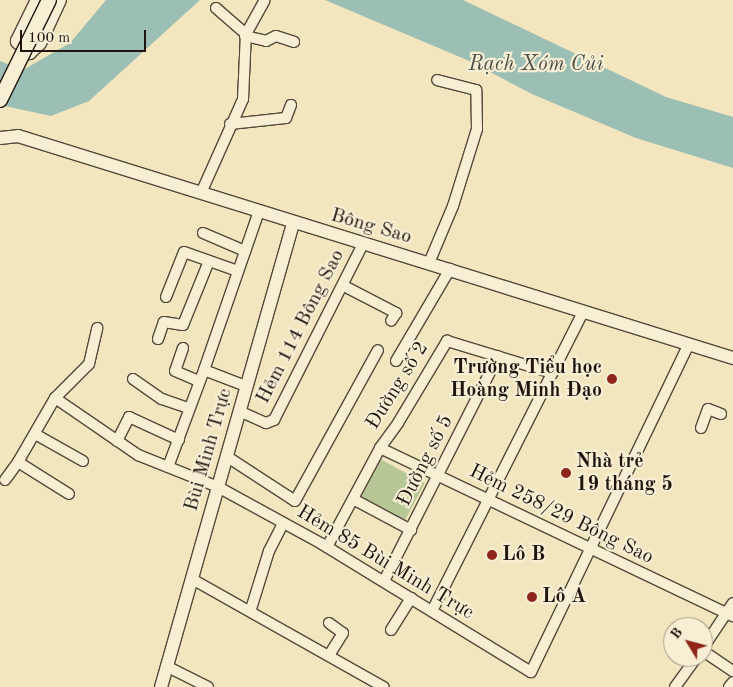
<!DOCTYPE html>
<html>
<head>
<meta charset="utf-8">
<style>
  body { margin:0 }
  #map { position:relative; width:733px; height:687px; overflow:hidden; background:#f3e5bd; font-family:"Old Standard TT",serif }
  div>[style] { position:absolute }
  .green>* { inset:0; background:#b6c695; transform-origin:0 0 }
  .water>* { inset:0; background:#9bbfb4 }
  .roads { filter:drop-shadow(1px 0 #55483a) drop-shadow(-1px 0 #55483a) drop-shadow(0 1px #55483a) drop-shadow(0 -1px #55483a) }
  .minor>* { height:10px; margin:-5px; padding:0 5px; transform-origin:5px; border-radius:5px; background:#f7eed4 }
  .tertiary>* { height:12px; margin:-6px; padding:0 6px; transform-origin:6px; border-radius:6px; background:#f7eed4 }
  .secondary>* { height:14px; margin:-7px; padding:0 7px; transform-origin:7px; border-radius:7px; background:#f7eed4 }
  .bridges { filter:drop-shadow(1px 0 #20140f) drop-shadow(-1px 0 #20140f) drop-shadow(0 1px #20140f) drop-shadow(0 -1px #20140f) }
  .secondary-bridge>* { height:14px; margin:-7px; padding:0 7px; transform-origin:7px; border-radius:7px; background:#f7eed4 }
  .dots>* { width:14px; height:14px; translate:-50% -50%; box-sizing:border-box; border:2px solid #f7eed4; border-radius:50% }
  span { translate:-50% -50%; white-space:nowrap; text-align:center; line-height:1.15; -webkit-text-stroke:4.5px #f7eed4; paint-order:stroke }
  .street-label { font-size:20px; color:#20140f }
  .poi-label { font-size:20px; color:#20140f; font-weight:700 }
  .right { translate:-100% -50%; text-align:right }
  .left { translate:0 -50%; text-align:left }
  .water-label { font-size:21px; color:#4b5049; font-style:italic }
  .north { position:absolute; left:663px; top:617px; width:50px; height:50px; box-sizing:border-box; background:#f7eed4; border:1px solid #a19785; border-radius:50%; rotate:307deg; font-size:14px; font-weight:700; line-height:20px; text-align:center; color:#20140f }
  .north::after { content:''; display:block; margin:auto; width:18px; height:22px; background:#8f2418; clip-path:polygon(50% 0,100% 100%,50% 72%,0 100%) }
  .scale { position:absolute; left:20px; top:30px; width:126px; height:22px; box-sizing:border-box; border:2px solid #20140f; border-top:0; padding-left:6px; font-size:15px; line-height:18px; white-space:nowrap; color:#20140f; -webkit-text-stroke:4px #f7eed4; paint-order:stroke }
</style>
</head>
<body>
<div id="map">
  <div class="green">
    <div style="left:378px;top:458px;width:53px;height:45px;rotate:28deg"></div>
  </div>
  <div class="water">
    <div style="clip-path:polygon(106px 0,200px 0,89px 101px,51px 116px,0 105px,0 61px,23px 70px,70px 43px)"></div>
    <div style="clip-path:polygon(325px 0,463px 0,666px 97px,733px 117px,733px 168px,636px 138px,532px 94px,467px 60px)"></div>
  </div>
  <div class="roads">
    <div class="minor">
      <div style="left:216px;top:8px;width:40px;rotate:41deg"></div>
      <div style="left:245px;top:36px;width:22px;rotate:13deg"></div>
      <div style="left:266px;top:41px;width:11px;rotate:-27deg"></div>
      <div style="left:276px;top:36px;width:19px;rotate:18deg"></div>
      <div style="left:230px;top:124px;width:56px;rotate:-6.1deg"></div>
      <div style="left:286px;top:118px;width:14px;rotate:-69deg"></div>
      <div style="left:201px;top:193px;width:103px;rotate:-65.9deg"></div>
      <div style="left:243px;top:99px;width:65px;rotate:-87.4deg"></div>
      <div style="left:246px;top:34px;width:38px;rotate:-61deg"></div>
      <div style="left:203px;top:233px;width:46px;rotate:23.2deg"></div>
      <div style="left:429px;top:263px;width:62px;rotate:-67.2deg"></div>
      <div style="left:453px;top:206px;width:81px;rotate:-72.7deg"></div>
      <div style="left:477px;top:129px;width:39px;rotate:-91deg"></div>
      <div style="left:476px;top:90px;width:40px;rotate:-165.6deg"></div>
      <div style="left:344px;top:286px;width:59px;rotate:27.4deg"></div>
      <div style="left:396px;top:313px;width:9px;rotate:122deg"></div>
      <div style="left:166px;top:297px;width:48px;rotate:-68.2deg"></div>
      <div style="left:184px;top:252px;width:57px;rotate:19.4deg"></div>
      <div style="left:158px;top:339px;width:18px;rotate:-71deg"></div>
      <div style="left:164px;top:322px;width:19px;rotate:9deg"></div>
      <div style="left:183px;top:325px;width:69px;rotate:-67.9deg"></div>
      <div style="left:183px;top:348px;width:24px;rotate:109deg"></div>
      <div style="left:175px;top:371px;width:26px;rotate:23deg"></div>
      <div style="left:396px;top:361px;width:107px;rotate:-59.6deg"></div>
      <div style="left:204px;top:370px;width:168px;rotate:-70.9deg"></div>
      <div style="left:133px;top:379px;width:35px;rotate:35deg"></div>
      <div style="left:162px;top:399px;width:28px;rotate:19deg"></div>
      <div style="left:55px;top:398px;width:101px;rotate:34.5deg"></div>
      <div style="left:138px;top:455px;width:86px;rotate:21.8deg"></div>
      <div style="left:218px;top:487px;width:119px;rotate:28.7deg"></div>
      <div style="left:322px;top:544px;width:245px;rotate:31.5deg"></div>
      <div style="left:531px;top:672px;width:364px;rotate:-64.3deg"></div>
      <div style="left:239px;top:411px;width:30px;rotate:24deg"></div>
      <div style="left:266px;top:423px;width:9px;rotate:-21deg"></div>
      <div style="left:274px;top:420px;width:197px;rotate:-63.2deg"></div>
      <div style="left:701px;top:428px;width:20px;rotate:-70deg"></div>
      <div style="left:708px;top:409px;width:14px;rotate:21deg"></div>
      <div style="left:35px;top:434px;width:55px;rotate:29.4deg"></div>
      <div style="left:117px;top:441px;width:27px;rotate:-63deg"></div>
      <div style="left:129px;top:417px;width:55px;rotate:24.7deg"></div>
      <div style="left:380px;top:448px;width:391px;rotate:25.5deg"></div>
      <div style="left:226px;top:456px;width:82px;rotate:33.1deg"></div>
      <div style="left:295px;top:501px;width:172px;rotate:-61.2deg"></div>
      <div style="left:18px;top:462px;width:74px;rotate:-60deg"></div>
      <div style="left:55px;top:398px;width:48px;rotate:-45deg"></div>
      <div style="left:89px;top:364px;width:37px;rotate:-77deg"></div>
      <div style="left:168px;top:467px;width:103px;rotate:-69.6deg"></div>
      <div style="left:204px;top:370px;width:45px;rotate:20.9deg"></div>
      <div style="left:5px;top:480px;width:22px;rotate:-54deg"></div>
      <div style="left:18px;top:462px;width:60px;rotate:32.1deg"></div>
      <div style="left:353px;top:499px;width:66px;rotate:28.1deg"></div>
      <div style="left:327px;top:547px;width:112px;rotate:-61.8deg"></div>
      <div style="left:380px;top:448px;width:31px;rotate:-54deg"></div>
      <div style="left:398px;top:423px;width:96px;rotate:-59.1deg"></div>
      <div style="left:447px;top:341px;width:110px;rotate:16.9deg"></div>
      <div style="left:192px;top:579px;width:220px;rotate:29.4deg"></div>
      <div style="left:384px;top:581px;width:252px;rotate:-63.1deg"></div>
      <div style="left:251px;top:609px;width:61px;rotate:-72.8deg"></div>
      <div style="left:269px;top:551px;width:31px;rotate:-63deg"></div>
      <div style="left:432px;top:611px;width:335px;rotate:-63.2deg"></div>
      <div style="left:329px;top:623px;width:17px;rotate:36deg"></div>
      <div style="left:343px;top:633px;width:25px;rotate:122deg"></div>
      <div style="left:391px;top:630px;width:38px;rotate:-58deg"></div>
      <div style="left:703px;top:648px;width:54px;rotate:-56.3deg"></div>
      <div style="left:703px;top:651px;width:36px;rotate:34deg"></div>
      <div style="left:166px;top:666px;width:47px;rotate:26.6deg"></div>
      <div style="left:675px;top:687px;width:37px;rotate:-54deg"></div>
      <div style="left:729px;top:687px;width:6px;rotate:-51deg"></div>
    </div>
    <div class="tertiary">
      <div style="left:0;top:138px;width:18px;rotate:-6deg"></div>
      <div style="left:18px;top:136px;width:749px;rotate:17.25deg"></div>
      <div style="left:161px;top:687px;width:481px;rotate:-74.1deg"></div>
    </div>
    <div class="secondary">
      <div style="left:38px;top:0;width:46px;rotate:116deg"></div>
      <div style="left:18px;top:41px;width:16px;rotate:45deg"></div>
      <div style="left:29px;top:52px;width:13px;rotate:-42deg"></div>
      <div style="left:39px;top:43px;width:47px;rotate:-65.1deg"></div>
    </div>
  </div>
  <div class="bridges">
    <div class="secondary-bridge">
      <div style="left:0;top:100px;width:111px;rotate:-63.9deg"></div>
    </div>
  </div>
  <div class="dots">
    <div style="left:612px;top:379px;background:#8f2418"></div>
    <div style="left:566px;top:473px;background:#8f2418"></div>
    <div style="left:492px;top:555px;background:#8f2418"></div>
    <div style="left:532px;top:597px;background:#8f2418"></div>
  </div>
  <div class="street-label">
    <span style="left:371px;top:227px;rotate:16deg">Bông Sao</span>
    <span style="left:301px;top:327px;rotate:-63deg">Hẻm 114 Bông Sao</span>
    <span style="left:398px;top:386px;rotate:-58deg">Đường số 2</span>
    <span style="left:209px;top:450px;rotate:-74deg">Bùi Minh Trực</span>
    <span style="left:426px;top:461px;rotate:-63deg">Đường số 5</span>
    <span style="left:561px;top:515px;rotate:26deg">Hẻm 258/29 Bông Sao</span>
    <span style="left:385px;top:563px;rotate:31deg">Hẻm 85 Bùi Minh Trực</span>
  </div>
  <div class="poi-label">
    <span class="right" style="left:602px;top:380px">Trường Tiểu học<br>Hoàng Minh Đạo</span>
    <span class="left" style="left:576px;top:474px">Nhà trẻ<br>19 tháng 5</span>
    <span class="left" style="left:502px;top:555px">Lô B</span>
    <span class="left" style="left:542px;top:597px">Lô A</span>
  </div>
  <div class="water-label">
    <span style="left:536px;top:65px">Rạch Xóm Củi</span>
  </div>
  <div class="north">B</div>
  <div class="scale">100 m</div>
</div>
</body>
</html>
